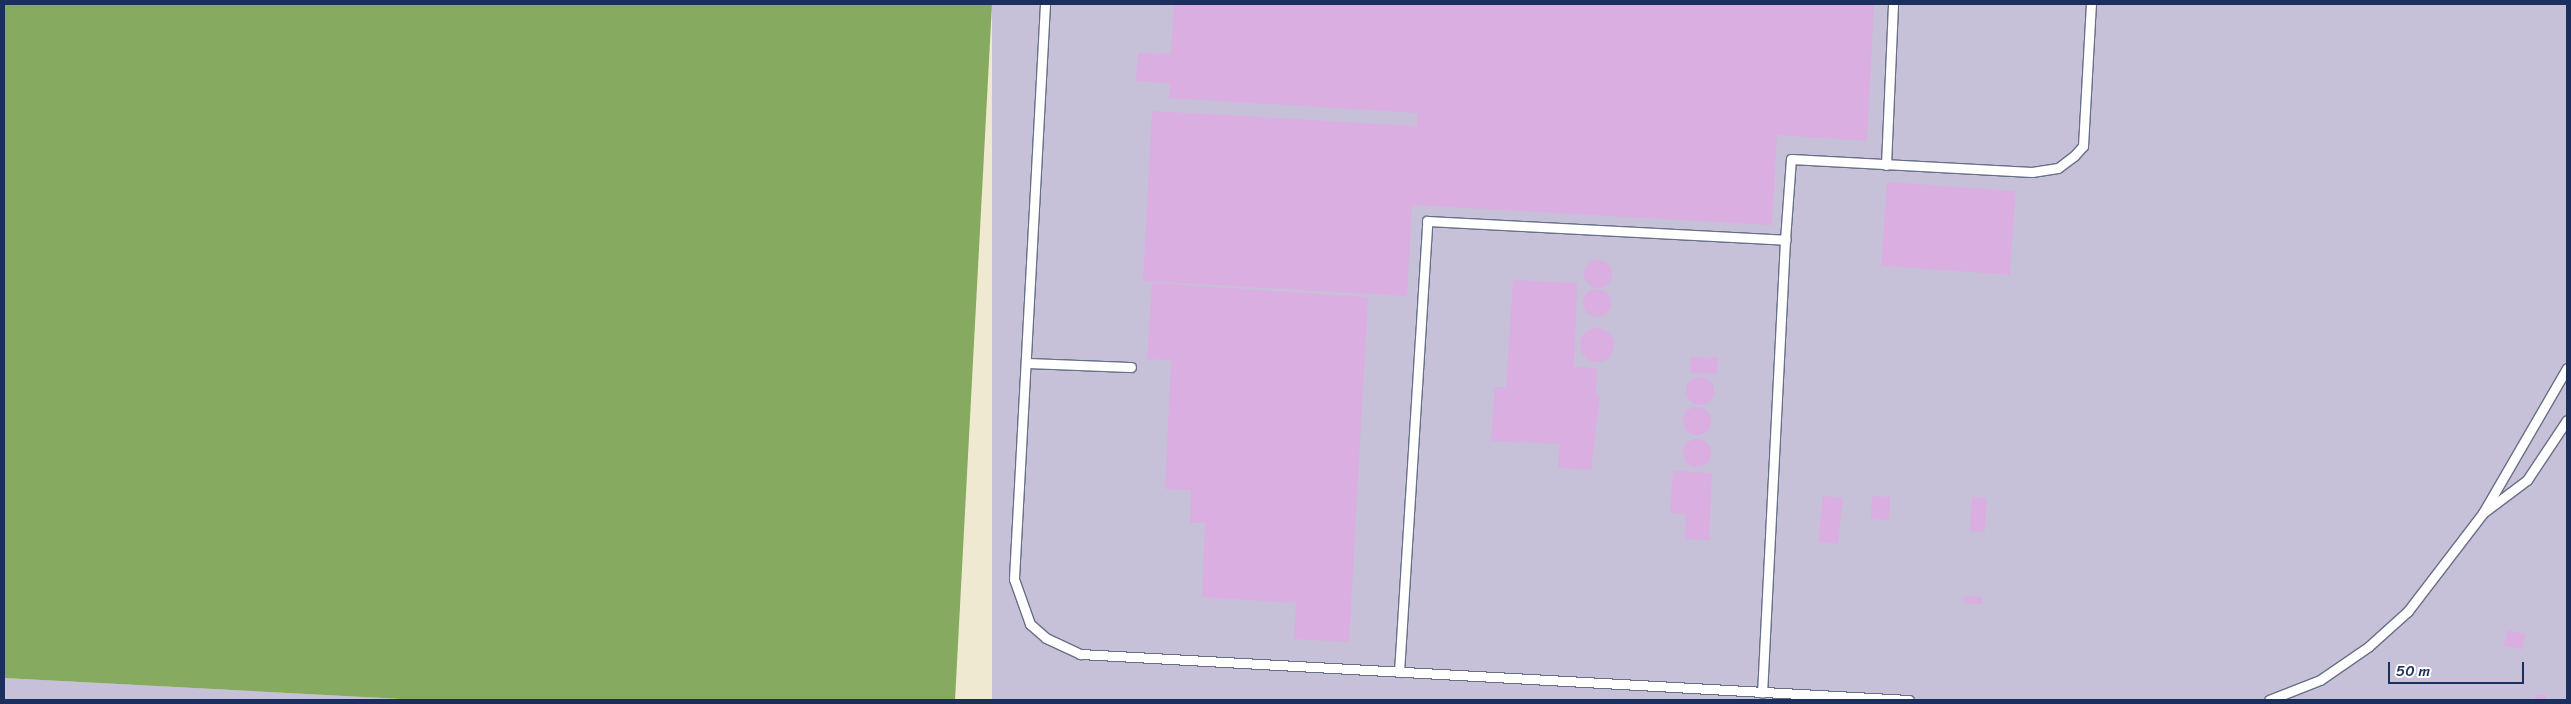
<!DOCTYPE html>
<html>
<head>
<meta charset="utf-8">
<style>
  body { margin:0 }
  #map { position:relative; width:2571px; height:704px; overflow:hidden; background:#f0e9d1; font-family:Sriracha,sans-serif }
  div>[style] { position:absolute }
  .industrial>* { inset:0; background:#c6c0d9; transform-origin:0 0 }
  .forest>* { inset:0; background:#86aa5f }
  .building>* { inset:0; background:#daaee0; transform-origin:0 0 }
  .round { border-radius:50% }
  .roads { filter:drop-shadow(1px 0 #667086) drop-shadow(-1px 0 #667086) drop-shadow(0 1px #667086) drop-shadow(0 -1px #667086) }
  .lane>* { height:9px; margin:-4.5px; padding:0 4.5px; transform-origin:4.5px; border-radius:4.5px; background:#fff }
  span { translate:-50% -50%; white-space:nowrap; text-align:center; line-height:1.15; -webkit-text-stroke:5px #fff; paint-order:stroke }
  .frame { position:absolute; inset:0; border:5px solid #1b2f5e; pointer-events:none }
  .scale { position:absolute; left:2388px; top:662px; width:136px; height:22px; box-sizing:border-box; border:2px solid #1b2f5e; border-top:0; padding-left:6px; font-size:15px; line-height:18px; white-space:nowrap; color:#1b2f5e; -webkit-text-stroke:4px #fff; paint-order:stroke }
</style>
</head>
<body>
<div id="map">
  <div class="industrial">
    <div style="left:992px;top:4px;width:1575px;height:697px"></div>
    <div style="clip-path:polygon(4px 678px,420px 700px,4px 700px)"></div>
  </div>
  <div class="forest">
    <div style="clip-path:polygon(4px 4px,992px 4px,955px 700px,420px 700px,4px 678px)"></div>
  </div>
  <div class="building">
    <div style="clip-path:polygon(1174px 4px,1874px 4px,1867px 141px,1777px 135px,1772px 225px,1412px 205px,1407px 296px,1143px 281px,1152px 111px,1417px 126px,1417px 113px,1169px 98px,1170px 83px,1136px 81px,1138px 53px,1171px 54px)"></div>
    <div style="left:1887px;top:182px;width:129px;height:84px;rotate:4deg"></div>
    <div class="round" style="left:1584px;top:260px;width:28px;height:28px"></div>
    <div style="clip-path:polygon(1513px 280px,1577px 283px,1574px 367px,1597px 368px,1596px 395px,1600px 395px,1591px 470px,1558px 468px,1560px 444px,1491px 441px,1495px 387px,1506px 387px)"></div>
    <div style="clip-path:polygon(1152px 283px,1368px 297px,1349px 642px,1294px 639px,1296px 603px,1202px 597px,1205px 523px,1190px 523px,1191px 490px,1165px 489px,1171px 360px,1147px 359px)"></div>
    <div class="round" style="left:1583px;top:289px;width:28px;height:28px"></div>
    <div class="round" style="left:1580px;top:328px;width:34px;height:34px"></div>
    <div style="left:1691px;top:357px;width:27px;height:16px;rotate:2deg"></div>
    <div class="round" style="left:1686px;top:377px;width:28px;height:28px"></div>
    <div class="round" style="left:1683px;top:407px;width:28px;height:28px"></div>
    <div class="round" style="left:1683px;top:439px;width:28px;height:28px"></div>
    <div style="clip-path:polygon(1673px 471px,1712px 473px,1709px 540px,1685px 539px,1686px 514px,1670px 513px)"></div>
    <div style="left:1823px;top:496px;width:20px;height:46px;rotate:6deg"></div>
    <div style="left:1872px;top:496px;width:18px;height:23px;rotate:3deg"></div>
    <div style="left:1972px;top:497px;width:15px;height:34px;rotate:4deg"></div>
    <div style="left:1964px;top:596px;width:18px;height:7px;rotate:3deg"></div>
    <div style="left:2507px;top:630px;width:19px;height:16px;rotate:12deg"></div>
    <div style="left:2535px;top:695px;width:11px;height:5px"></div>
  </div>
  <div class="roads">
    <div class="lane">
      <div style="left:1045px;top:4px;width:576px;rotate:93.09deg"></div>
      <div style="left:1014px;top:579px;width:48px;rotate:70.4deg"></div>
      <div style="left:1030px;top:624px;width:21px;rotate:41deg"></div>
      <div style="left:1046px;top:638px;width:38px;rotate:25deg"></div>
      <div style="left:1080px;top:654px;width:830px;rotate:3.18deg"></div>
      <div style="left:1886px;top:165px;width:161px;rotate:-87.5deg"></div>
      <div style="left:1785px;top:240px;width:81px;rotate:-85.8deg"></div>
      <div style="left:1791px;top:159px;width:241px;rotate:3.1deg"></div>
      <div style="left:2032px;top:172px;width:26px;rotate:-9deg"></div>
      <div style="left:2058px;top:168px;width:20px;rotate:-37deg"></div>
      <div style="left:2074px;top:156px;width:13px;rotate:-48deg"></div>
      <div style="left:2083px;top:146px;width:142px;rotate:-86.8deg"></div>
      <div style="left:1026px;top:363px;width:105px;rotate:2.2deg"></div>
      <div style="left:2567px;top:368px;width:168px;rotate:120.1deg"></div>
      <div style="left:2483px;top:513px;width:55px;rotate:-36.9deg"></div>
      <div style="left:2527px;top:480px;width:72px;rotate:-56.3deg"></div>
      <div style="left:1399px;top:672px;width:452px;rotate:-86.4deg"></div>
      <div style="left:1427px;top:221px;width:359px;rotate:3deg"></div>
      <div style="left:1785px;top:240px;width:453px;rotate:92.9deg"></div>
      <div style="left:2269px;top:700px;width:55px;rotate:-21.4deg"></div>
      <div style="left:2320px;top:680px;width:58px;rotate:-34.5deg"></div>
      <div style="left:2368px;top:647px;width:54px;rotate:-42deg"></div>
      <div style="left:2408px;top:611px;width:123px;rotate:-52.6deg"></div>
    </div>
  </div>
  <div class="frame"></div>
  <div class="scale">50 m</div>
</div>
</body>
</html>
